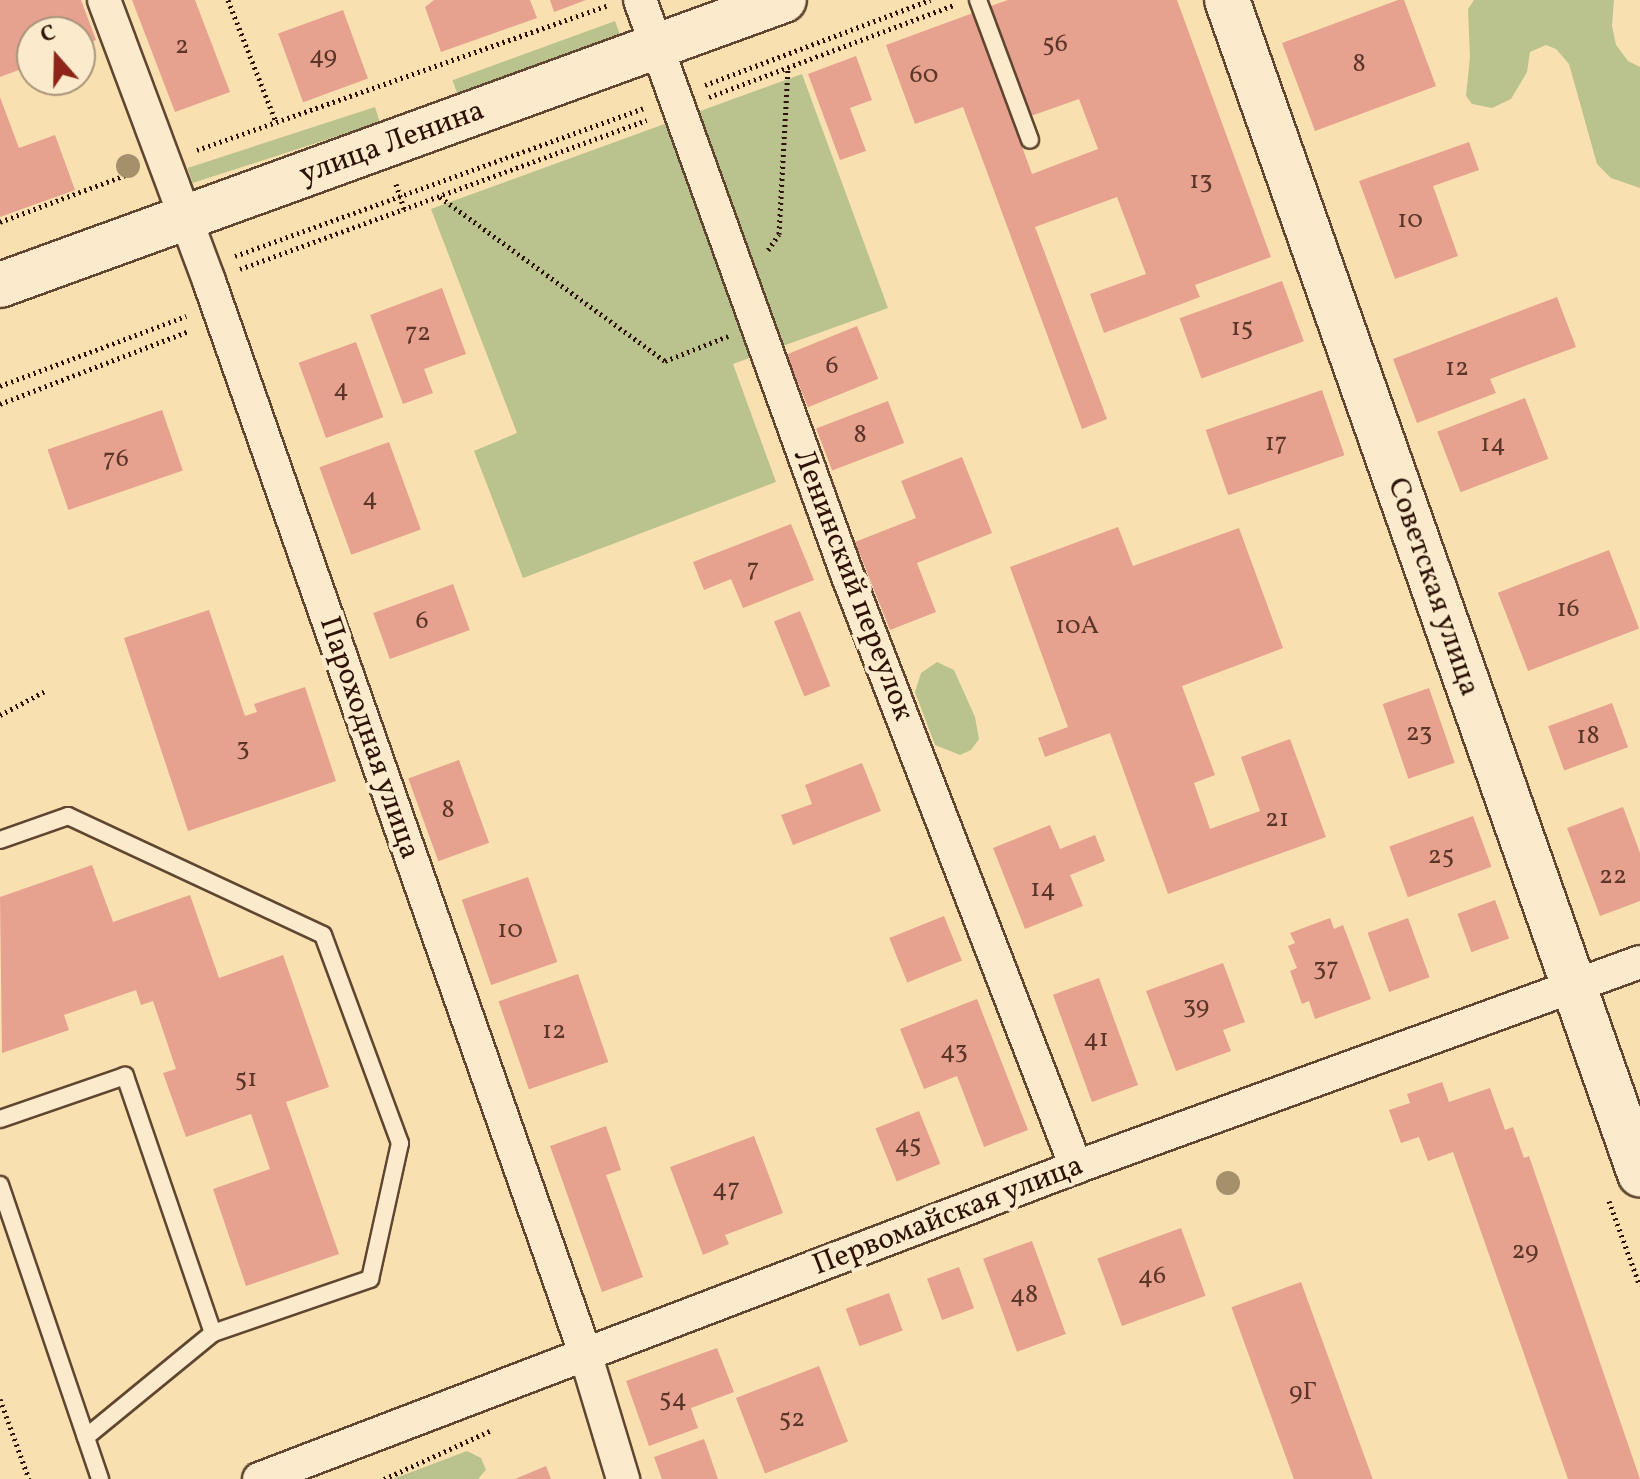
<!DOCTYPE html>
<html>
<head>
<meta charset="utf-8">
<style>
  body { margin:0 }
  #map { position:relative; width:1640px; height:1479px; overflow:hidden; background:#f9e0b0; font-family:Vollkorn,serif }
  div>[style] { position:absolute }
  .green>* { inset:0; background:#bac38d; transform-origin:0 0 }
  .building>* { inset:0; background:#e6a18f; transform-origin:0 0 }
  .path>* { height:5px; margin-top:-2.5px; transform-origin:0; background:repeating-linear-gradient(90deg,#2d1205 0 2px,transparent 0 6px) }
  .roads { filter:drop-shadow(2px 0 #604630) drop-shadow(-2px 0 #604630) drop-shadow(0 2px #604630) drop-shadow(0 -2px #604630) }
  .lane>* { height:16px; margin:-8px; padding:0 8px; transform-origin:8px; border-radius:8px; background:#fbebcc }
  .street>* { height:32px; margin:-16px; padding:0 16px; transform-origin:16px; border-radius:16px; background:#fbebcc }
  .secondary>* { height:44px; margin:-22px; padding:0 22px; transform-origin:22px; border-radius:22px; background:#fbebcc }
  .trees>* { width:24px; height:24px; margin:-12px; border-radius:50%; background:#a4916c }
  span { translate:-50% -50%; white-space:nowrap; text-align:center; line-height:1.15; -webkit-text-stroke:8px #fbebcc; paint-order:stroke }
  .number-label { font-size:26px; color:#5b3628 }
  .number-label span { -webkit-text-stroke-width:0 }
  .street-label { font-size:30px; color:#2d1205 }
  .north { position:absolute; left:16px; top:16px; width:80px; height:80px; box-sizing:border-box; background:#fbebcc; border:2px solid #a9947c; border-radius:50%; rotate:340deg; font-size:22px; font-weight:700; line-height:32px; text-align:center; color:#2d1205 }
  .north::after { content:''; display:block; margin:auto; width:28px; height:36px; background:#8f2418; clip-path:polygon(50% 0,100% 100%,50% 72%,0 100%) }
</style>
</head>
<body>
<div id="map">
  <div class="green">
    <div style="clip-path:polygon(1474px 0,1614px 0,1612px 26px,1616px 45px,1628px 61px,1640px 67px,1640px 188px,1611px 178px,1597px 164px,1569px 64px,1556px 49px,1546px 45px,1530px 52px,1527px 72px,1511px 99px,1492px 108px,1472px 104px,1466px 96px,1470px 57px,1468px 9px)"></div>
    <div style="left:615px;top:21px;width:15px;height:173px;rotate:70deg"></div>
    <div style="clip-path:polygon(802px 74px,888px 308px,733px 364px,776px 482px,523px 578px,474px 451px,517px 433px,431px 209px)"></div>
    <div style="left:375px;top:107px;width:16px;height:197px;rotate:72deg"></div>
    <div style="clip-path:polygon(937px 662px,954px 670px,975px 717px,979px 739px,971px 750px,960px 755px,935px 745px,915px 692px,921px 673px)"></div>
    <div style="clip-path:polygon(467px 1451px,481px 1458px,486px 1470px,478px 1479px,393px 1479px)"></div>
  </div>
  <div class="building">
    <div style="clip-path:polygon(0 0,81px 0,96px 40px,80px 47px,80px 32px,32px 32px,32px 65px,0 77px)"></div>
    <div style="clip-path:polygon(132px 0,195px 0,230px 92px,175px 112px)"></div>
    <div style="clip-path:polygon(434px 0,530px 0,537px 18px,441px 52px,425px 7px)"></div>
    <div style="clip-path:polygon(550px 0,586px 0,554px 12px)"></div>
    <div style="clip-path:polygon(1008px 0,1177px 0,1271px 257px,1195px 285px,1200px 297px,1104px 333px,1090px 294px,1146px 274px,1117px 197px,1035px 227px,1107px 419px,1082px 429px,963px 107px,915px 124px,886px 45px,973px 13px,1032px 174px,1098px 149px,1079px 99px,1028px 117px,988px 7px)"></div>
    <div style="clip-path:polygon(1398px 0,1404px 0,1436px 86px,1315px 131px,1282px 43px)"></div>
    <div style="left:343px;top:10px;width:73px;height:69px;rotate:70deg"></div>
    <div style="clip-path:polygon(856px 56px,872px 100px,850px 108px,866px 151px,840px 160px,808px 74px)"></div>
    <div style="clip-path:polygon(0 97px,19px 148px,55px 135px,75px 190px,0 217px)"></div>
    <div style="clip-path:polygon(1469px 142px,1479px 170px,1433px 186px,1458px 256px,1395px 279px,1359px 181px)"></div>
    <div style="left:1282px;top:281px;width:64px;height:109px;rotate:70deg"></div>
    <div style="clip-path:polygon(442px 288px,466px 354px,424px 369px,433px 393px,403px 404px,370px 315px)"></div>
    <div style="clip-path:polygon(1557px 297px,1576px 347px,1490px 379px,1496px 393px,1417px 423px,1393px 359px)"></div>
    <div style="left:857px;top:326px;width:57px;height:76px;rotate:68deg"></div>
    <div style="left:356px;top:342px;width:80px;height:61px;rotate:70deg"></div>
    <div style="left:1322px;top:390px;width:69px;height:123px;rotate:71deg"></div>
    <div style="left:1525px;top:398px;width:65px;height:94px;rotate:69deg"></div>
    <div style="left:888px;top:401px;width:45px;height:77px;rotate:69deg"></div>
    <div style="left:162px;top:410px;width:64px;height:121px;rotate:71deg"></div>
    <div style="left:389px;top:442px;width:93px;height:74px;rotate:70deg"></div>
    <div style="clip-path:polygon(962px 457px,992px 533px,917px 563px,936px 612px,890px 630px,855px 542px,916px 518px,901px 481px)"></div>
    <div style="clip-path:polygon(791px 524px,814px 580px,743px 608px,731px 579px,704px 590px,693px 562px)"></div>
    <div style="clip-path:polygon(1118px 527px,1133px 566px,1239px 528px,1283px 648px,1182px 686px,1215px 775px,1194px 783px,1210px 829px,1260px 811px,1241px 757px,1290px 739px,1326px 837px,1168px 894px,1110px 733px,1045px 757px,1038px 738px,1068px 727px,1010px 567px)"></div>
    <div style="left:1609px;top:550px;width:84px;height:119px;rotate:69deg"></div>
    <div style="left:453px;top:584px;width:49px;height:85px;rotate:70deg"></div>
    <div style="clip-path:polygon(209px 610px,245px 716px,257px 712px,254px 704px,305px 687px,336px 781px,188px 831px,124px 638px)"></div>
    <div style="left:800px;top:611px;width:81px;height:28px;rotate:68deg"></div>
    <div style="left:1429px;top:688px;width:79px;height:49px;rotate:71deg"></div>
    <div style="left:1612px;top:703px;width:47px;height:68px;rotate:70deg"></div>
    <div style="left:459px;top:760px;width:88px;height:54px;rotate:70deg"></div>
    <div style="clip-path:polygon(862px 763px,881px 811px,793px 845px,781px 815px,812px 804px,805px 785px)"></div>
    <div style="clip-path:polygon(1623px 807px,1640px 853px,1640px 901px,1600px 916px,1567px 828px)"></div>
    <div style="left:1473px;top:816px;width:54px;height:89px;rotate:70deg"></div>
    <div style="clip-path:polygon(1050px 825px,1060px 849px,1095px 835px,1105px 861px,1070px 875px,1083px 906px,1025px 929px,993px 848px)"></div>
    <div style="clip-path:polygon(92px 865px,113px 922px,190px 895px,219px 978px,283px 955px,329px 1087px,286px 1102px,339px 1254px,246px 1286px,213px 1189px,270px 1169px,251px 1114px,186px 1137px,163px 1073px,176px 1069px,153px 1001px,141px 1005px,136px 990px,64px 1015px,69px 1030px,2px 1053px,0 897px)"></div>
    <div style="left:528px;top:877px;width:90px;height:70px;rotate:71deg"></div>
    <div style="left:1495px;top:900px;width:41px;height:40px;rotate:70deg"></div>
    <div style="left:944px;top:916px;width:48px;height:59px;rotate:68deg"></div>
    <div style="clip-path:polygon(1330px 918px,1334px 929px,1343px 925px,1371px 999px,1315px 1019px,1309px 1001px,1302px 1004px,1290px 971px,1297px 968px,1288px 946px,1295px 943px,1290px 933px)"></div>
    <div style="left:1408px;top:918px;width:63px;height:43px;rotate:70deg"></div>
    <div style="clip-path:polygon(1223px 963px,1245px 1022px,1223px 1030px,1231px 1051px,1176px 1071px,1146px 991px)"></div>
    <div style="left:578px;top:974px;width:93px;height:84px;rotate:71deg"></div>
    <div style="left:1099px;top:978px;width:114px;height:49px;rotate:70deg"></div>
    <div style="clip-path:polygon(977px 999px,1028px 1130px,984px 1147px,957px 1076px,924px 1089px,900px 1029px)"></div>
    <div style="clip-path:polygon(1442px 1082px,1449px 1102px,1490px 1088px,1505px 1130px,1513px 1127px,1524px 1158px,1529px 1156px,1640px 1479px,1568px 1479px,1453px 1152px,1428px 1161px,1419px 1137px,1401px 1143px,1389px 1110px,1410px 1103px,1407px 1094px)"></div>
    <div style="left:919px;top:1111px;width:57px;height:47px;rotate:68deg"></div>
    <div style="clip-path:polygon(606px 1126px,621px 1170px,606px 1175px,643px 1277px,602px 1292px,550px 1146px)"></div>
    <div style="clip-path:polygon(754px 1136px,783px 1213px,725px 1235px,729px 1244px,703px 1255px,670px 1167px)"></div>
    <div style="left:1181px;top:1228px;width:72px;height:89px;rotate:70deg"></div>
    <div style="left:1032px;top:1241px;width:99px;height:52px;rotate:70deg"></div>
    <div style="left:959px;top:1267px;width:44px;height:34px;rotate:70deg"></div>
    <div style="left:1301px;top:1282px;width:210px;height:74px;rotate:70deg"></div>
    <div style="left:889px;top:1293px;width:40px;height:46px;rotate:70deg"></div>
    <div style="clip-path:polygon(717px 1348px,734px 1392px,691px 1408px,698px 1428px,649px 1446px,626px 1381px)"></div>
    <div style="left:819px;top:1366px;width:81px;height:89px;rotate:69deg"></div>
    <div style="clip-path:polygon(704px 1439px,718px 1479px,662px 1479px,654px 1457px)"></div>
    <div style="clip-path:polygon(546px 1466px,551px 1479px,515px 1479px)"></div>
  </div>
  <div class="path">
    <div style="left:228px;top:0;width:131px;rotate:68.5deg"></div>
    <div style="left:705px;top:85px;width:241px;rotate:-20.7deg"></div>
    <div style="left:709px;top:97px;width:262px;rotate:-20.6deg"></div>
    <div style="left:197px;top:150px;width:435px;rotate:-19.4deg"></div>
    <div style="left:396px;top:184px;width:26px;rotate:72deg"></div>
    <div style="left:440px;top:197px;width:278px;rotate:36.1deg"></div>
    <div style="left:665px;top:361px;width:68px;rotate:-21.6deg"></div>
    <div style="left:0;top:222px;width:140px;rotate:-20.5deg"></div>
    <div style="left:768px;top:250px;width:19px;rotate:-55deg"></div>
    <div style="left:779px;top:234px;width:167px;rotate:-86.9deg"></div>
    <div style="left:235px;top:256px;width:434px;rotate:-19.9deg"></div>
    <div style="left:240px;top:269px;width:433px;rotate:-20.1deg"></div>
    <div style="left:0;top:386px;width:199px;rotate:-20.6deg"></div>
    <div style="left:0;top:404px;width:203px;rotate:-21.1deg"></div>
    <div style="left:0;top:715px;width:53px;rotate:-28deg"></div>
    <div style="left:1609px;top:1201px;width:90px;rotate:70deg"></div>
    <div style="left:0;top:1399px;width:85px;rotate:70.1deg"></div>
    <div style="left:384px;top:1479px;width:116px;rotate:-24.4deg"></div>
  </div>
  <div class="roads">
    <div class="lane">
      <div style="left:978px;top:0;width:149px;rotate:69.6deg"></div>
      <div style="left:0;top:840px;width:72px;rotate:-19.4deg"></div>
      <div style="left:68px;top:816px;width:281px;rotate:25deg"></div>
      <div style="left:323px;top:935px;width:222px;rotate:69.7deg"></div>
      <div style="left:400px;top:1143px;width:139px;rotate:102.4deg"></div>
      <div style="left:370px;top:1279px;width:166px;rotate:161deg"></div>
      <div style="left:213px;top:1333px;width:272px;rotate:-108.9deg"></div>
      <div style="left:125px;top:1076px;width:132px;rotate:161deg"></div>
      <div style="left:0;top:1185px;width:311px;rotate:71.2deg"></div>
      <div style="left:86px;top:1437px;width:164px;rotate:-39.3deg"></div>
    </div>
    <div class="street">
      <div style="left:104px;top:0;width:300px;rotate:69.5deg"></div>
      <div style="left:209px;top:281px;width:1136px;rotate:70.67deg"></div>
      <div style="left:585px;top:1353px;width:132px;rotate:73.2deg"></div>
      <div style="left:640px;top:0;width:610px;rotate:70.17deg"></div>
      <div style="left:847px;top:574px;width:636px;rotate:68.88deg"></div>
      <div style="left:259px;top:1479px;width:875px;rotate:-20.9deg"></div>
      <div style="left:1076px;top:1167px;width:600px;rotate:-19.97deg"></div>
    </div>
    <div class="secondary">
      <div style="left:1227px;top:0;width:1245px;rotate:70.62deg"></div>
      <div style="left:0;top:285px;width:834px;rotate:-19.98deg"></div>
    </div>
  </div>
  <div class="trees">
    <div style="left:128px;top:166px"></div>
    <div style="left:1228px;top:1183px"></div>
  </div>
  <div class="number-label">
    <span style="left:1055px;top:45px">56</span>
    <span style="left:182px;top:47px">2</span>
    <span style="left:323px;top:57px">49</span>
    <span style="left:1359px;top:65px">8</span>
    <span style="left:924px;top:76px">60</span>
    <span style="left:1201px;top:182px">13</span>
    <span style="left:1410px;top:221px">10</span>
    <span style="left:1242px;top:329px">15</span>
    <span style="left:418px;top:334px">72</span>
    <span style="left:832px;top:367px">6</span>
    <span style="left:1457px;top:369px">12</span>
    <span style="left:341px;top:390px">4</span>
    <span style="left:860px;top:436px">8</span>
    <span style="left:1276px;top:444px">17</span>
    <span style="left:1493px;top:445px">14</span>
    <span style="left:116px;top:460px">76</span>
    <span style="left:370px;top:499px">4</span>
    <span style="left:753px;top:570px">7</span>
    <span style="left:1568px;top:610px">16</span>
    <span style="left:422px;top:622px">6</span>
    <span style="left:1077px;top:627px">10А</span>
    <span style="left:1419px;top:734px">23</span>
    <span style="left:1588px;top:737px">18</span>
    <span style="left:243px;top:749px">3</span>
    <span style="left:448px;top:811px">8</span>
    <span style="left:1277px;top:820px">21</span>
    <span style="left:1441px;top:857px">25</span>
    <span style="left:1613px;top:877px">22</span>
    <span style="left:1043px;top:890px">14</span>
    <span style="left:510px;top:931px">10</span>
    <span style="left:1326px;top:969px">37</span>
    <span style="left:1196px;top:1007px">39</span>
    <span style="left:554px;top:1032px">12</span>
    <span style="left:1096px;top:1040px">41</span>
    <span style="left:954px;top:1052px">43</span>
    <span style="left:246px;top:1080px">51</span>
    <span style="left:908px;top:1146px">45</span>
    <span style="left:726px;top:1190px">47</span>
    <span style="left:1525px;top:1252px">29</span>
    <span style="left:1152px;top:1277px">46</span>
    <span style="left:1024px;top:1296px">48</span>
    <span style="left:1303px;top:1393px">9Г</span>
    <span style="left:673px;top:1400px">54</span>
    <span style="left:792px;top:1420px">52</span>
  </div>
  <div class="street-label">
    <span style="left:392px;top:143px;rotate:-20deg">улица Ленина</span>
    <span style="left:853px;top:585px;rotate:69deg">Ленинский переулок</span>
    <span style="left:1433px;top:587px;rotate:71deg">Советская улица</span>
    <span style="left:369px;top:738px;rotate:71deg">Пароходная улица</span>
    <span style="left:948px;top:1216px;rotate:-21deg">Первомайская улица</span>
  </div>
  <div class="north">С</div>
</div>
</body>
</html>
